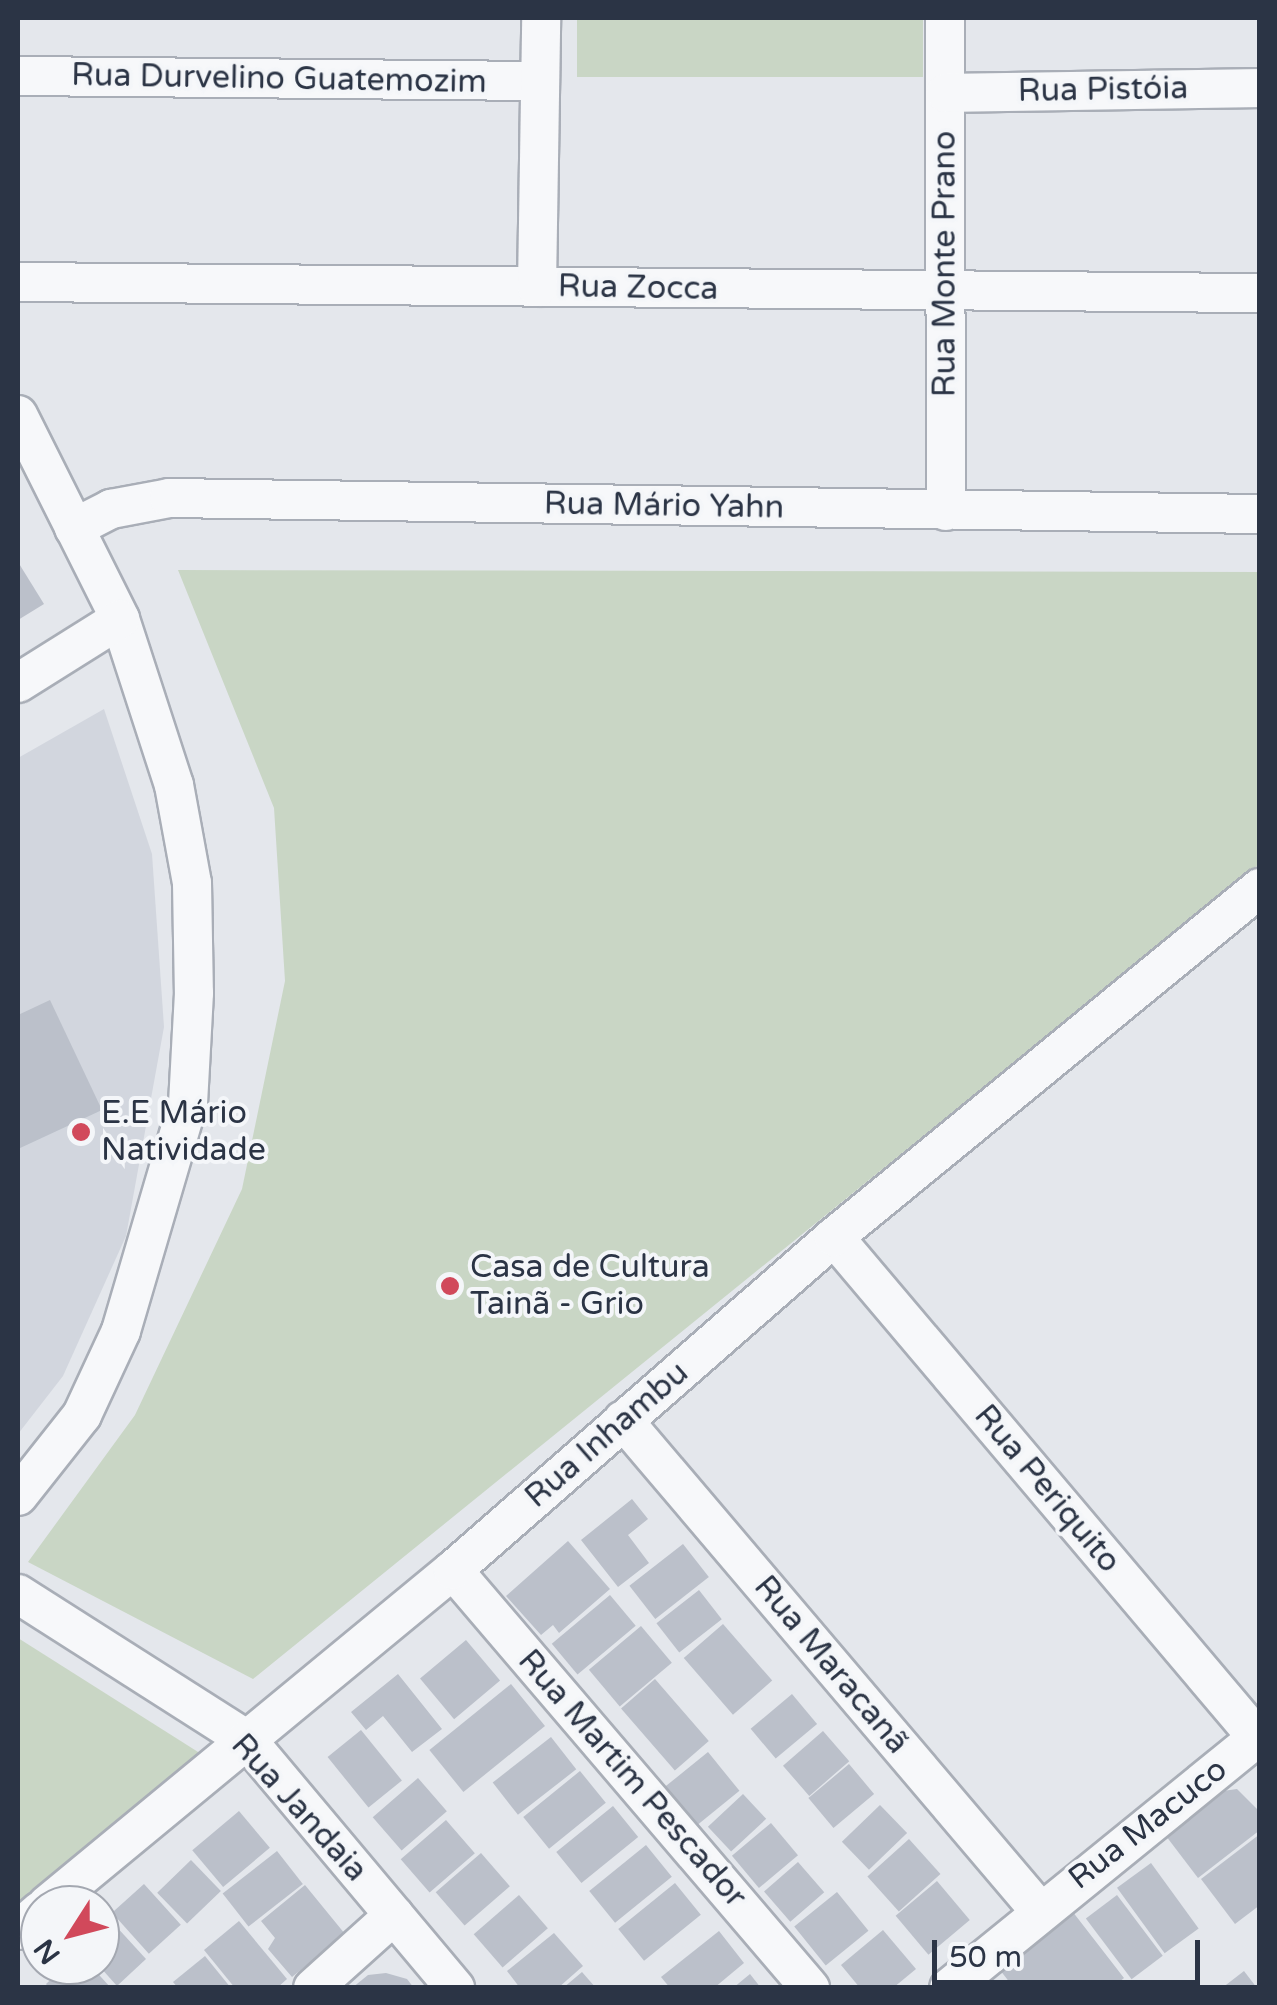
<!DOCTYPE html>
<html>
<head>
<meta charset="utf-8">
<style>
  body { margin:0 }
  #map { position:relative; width:1277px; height:2005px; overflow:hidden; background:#e4e7ec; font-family:"Varela Round",sans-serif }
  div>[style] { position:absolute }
  .built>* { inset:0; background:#d2d6de }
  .green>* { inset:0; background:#c9d6c5; transform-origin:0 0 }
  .building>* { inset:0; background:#bbc0ca; transform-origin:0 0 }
  .roads { filter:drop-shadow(2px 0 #a9aeb7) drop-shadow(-2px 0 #a9aeb7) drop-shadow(0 2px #a9aeb7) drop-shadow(0 -2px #a9aeb7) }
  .minor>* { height:38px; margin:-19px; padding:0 19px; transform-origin:19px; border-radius:19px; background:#f7f8fa }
  .dots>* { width:28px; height:28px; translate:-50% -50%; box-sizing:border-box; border:5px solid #f4f6f9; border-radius:50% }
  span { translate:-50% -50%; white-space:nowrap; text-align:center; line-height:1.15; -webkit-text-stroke:8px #f4f6f9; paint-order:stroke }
  .street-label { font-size:32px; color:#2b3445 }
  .poi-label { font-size:32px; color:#2b3445 }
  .left { translate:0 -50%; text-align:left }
  .frame { position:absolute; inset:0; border:20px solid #2b3445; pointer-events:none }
  .north { position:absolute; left:20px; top:1885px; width:100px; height:100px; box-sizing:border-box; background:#f4f6f9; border:2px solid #a4a8b1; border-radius:50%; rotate:234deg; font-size:28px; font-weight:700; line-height:40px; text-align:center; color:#2b3445 }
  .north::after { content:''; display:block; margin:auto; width:35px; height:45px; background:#d1495b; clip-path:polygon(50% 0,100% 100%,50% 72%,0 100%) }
  .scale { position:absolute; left:932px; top:1940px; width:268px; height:45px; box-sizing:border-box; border:5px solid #2b3445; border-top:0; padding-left:12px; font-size:30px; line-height:35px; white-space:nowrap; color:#2b3445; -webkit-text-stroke:8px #f4f6f9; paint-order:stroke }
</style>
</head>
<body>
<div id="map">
  <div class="built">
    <div style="clip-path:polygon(104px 709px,152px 854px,164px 1027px,126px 1236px,63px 1376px,18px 1434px,18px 758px)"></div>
  </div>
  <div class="green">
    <div style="left:577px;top:18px;width:346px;height:59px"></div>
    <div style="clip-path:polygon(178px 570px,1259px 572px,1259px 864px,253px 1679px,28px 1562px,135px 1415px,242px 1189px,285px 981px,274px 808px)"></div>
    <div style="clip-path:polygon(18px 1638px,206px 1757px,18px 1916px)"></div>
  </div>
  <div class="building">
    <div style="clip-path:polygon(18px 562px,44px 604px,18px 620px)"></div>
    <div style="clip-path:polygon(50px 1000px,102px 1110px,18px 1149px,18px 1015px)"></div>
    <div style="clip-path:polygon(632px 1499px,648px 1519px,628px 1535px,649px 1563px,618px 1587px,581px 1540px)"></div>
    <div style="clip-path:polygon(568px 1541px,610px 1589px,559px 1633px,553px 1625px,541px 1635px,506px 1596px)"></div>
    <div style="left:683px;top:1544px;width:42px;height:68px;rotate:52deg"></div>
    <div style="left:699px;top:1590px;width:37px;height:54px;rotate:52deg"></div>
    <div style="left:610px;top:1595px;width:40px;height:76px;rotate:50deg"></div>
    <div style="left:723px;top:1624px;width:75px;height:52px;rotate:49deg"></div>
    <div style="left:641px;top:1626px;width:48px;height:68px;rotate:50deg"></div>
    <div style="left:466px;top:1640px;width:53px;height:60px;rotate:50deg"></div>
    <div style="clip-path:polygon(398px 1674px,442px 1729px,412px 1752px,383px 1716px,366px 1730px,351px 1712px)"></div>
    <div style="left:655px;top:1679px;width:82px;height:45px;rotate:49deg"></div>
    <div style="left:511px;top:1684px;width:54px;height:105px;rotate:51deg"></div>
    <div style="left:792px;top:1694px;width:39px;height:54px;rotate:50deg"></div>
    <div style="left:361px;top:1730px;width:65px;height:43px;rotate:51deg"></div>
    <div style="left:823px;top:1731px;width:40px;height:53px;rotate:49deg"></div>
    <div style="left:551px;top:1737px;width:41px;height:74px;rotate:52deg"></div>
    <div style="left:708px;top:1752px;width:50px;height:55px;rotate:51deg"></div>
    <div style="left:849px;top:1764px;width:39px;height:53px;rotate:50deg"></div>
    <div style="left:580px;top:1771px;width:41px;height:73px;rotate:51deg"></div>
    <div style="left:418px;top:1778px;width:44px;height:60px;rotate:49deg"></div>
    <div style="clip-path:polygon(1237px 1789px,1260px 1812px,1260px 1830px,1198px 1878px,1166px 1836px,1223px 1791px)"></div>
    <div style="left:743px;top:1794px;width:34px;height:48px;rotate:47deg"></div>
    <div style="left:880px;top:1805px;width:39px;height:53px;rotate:46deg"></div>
    <div style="left:613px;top:1806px;width:40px;height:73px;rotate:51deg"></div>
    <div style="left:239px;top:1811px;width:48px;height:61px;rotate:50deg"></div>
    <div style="left:446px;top:1820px;width:44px;height:60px;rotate:49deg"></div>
    <div style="left:771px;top:1823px;width:42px;height:51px;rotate:50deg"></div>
    <div style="clip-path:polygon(1260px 1834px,1260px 1905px,1235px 1924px,1201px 1879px)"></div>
    <div style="left:909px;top:1839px;width:47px;height:56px;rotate:48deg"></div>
    <div style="left:646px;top:1845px;width:41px;height:73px;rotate:51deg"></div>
    <div style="left:277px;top:1851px;width:42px;height:69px;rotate:52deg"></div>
    <div style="left:481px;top:1853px;width:44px;height:60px;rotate:49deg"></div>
    <div style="left:191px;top:1860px;width:43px;height:47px;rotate:46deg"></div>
    <div style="left:798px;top:1862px;width:40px;height:45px;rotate:49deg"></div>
    <div style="left:1151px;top:1863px;width:81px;height:42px;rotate:54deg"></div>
    <div style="left:937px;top:1881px;width:51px;height:54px;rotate:50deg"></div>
    <div style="left:675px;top:1883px;width:41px;height:73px;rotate:51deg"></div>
    <div style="left:144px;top:1884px;width:55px;height:43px;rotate:48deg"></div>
    <div style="clip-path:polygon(305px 1885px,345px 1934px,292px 1977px,268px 1949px,275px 1938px,261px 1921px)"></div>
    <div style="left:837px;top:1892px;width:50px;height:55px;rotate:51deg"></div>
    <div style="left:519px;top:1895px;width:44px;height:60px;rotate:49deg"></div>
    <div style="left:1117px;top:1895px;width:76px;height:39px;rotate:53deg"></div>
    <div style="clip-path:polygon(1069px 1907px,1124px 1978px,1112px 1988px,1014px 1988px,1000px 1970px,1037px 1941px,1033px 1935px)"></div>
    <div style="clip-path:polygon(239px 1921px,287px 1979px,277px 1988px,235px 1988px,204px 1950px)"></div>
    <div style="clip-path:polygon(114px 1924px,146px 1959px,117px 1986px,100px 1967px,100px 1936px)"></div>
    <div style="clip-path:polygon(883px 1930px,916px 1969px,893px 1988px,860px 1988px,841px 1965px)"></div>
    <div style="clip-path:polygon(719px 1931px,744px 1963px,714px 1988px,670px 1988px,661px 1977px)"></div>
    <div style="clip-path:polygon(554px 1933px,583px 1966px,558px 1988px,520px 1988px,507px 1971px)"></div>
    <div style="clip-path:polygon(205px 1956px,231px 1988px,178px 1988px,173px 1982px)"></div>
    <div style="clip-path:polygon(66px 1965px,90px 1965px,111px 1988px,49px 1988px,46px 1984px)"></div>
    <div style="clip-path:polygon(1244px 1971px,1257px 1988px,1222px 1988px)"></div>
    <div style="clip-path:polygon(582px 1972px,596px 1988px,563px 1988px)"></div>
    <div style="clip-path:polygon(386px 1973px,407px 1979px,414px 1988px,352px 1988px,368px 1975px)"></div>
    <div style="clip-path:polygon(750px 1974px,761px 1988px,733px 1988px)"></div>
  </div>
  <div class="roads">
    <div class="minor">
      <div style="left:945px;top:18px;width:493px;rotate:89.9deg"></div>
      <div style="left:18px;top:76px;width:522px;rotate:0.55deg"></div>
      <div style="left:946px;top:93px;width:314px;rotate:-0.9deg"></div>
      <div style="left:18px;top:282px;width:1242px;rotate:0.51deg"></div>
      <div style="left:537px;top:287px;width:269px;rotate:-89.1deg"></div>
      <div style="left:18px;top:415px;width:228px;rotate:63.4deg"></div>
      <div style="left:120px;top:619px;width:175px;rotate:72deg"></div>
      <div style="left:174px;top:785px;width:100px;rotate:79.6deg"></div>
      <div style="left:192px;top:883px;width:110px;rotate:89deg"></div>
      <div style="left:194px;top:993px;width:110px;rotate:93.1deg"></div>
      <div style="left:188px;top:1103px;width:238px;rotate:106.4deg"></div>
      <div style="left:121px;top:1331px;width:93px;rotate:114.9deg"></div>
      <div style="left:82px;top:1415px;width:103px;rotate:128.3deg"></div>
      <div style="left:74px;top:528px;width:42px;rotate:-27.2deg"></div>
      <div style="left:111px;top:509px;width:59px;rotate:-10.7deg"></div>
      <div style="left:169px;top:498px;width:1091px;rotate:0.84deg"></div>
      <div style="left:18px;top:683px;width:120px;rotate:-32.1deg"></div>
      <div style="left:834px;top:1237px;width:660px;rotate:49.79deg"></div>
      <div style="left:623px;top:1420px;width:643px;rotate:49.67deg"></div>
      <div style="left:453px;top:1570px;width:550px;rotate:49.5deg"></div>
      <div style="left:18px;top:1594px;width:272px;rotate:32.5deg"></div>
      <div style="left:247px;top:1740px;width:324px;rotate:50deg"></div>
      <div style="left:47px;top:1905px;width:526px;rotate:-39.53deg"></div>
      <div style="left:453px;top:1570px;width:506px;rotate:-41.15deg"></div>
      <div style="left:834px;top:1237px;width:551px;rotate:-39.33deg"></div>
      <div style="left:18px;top:1930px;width:29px;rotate:-41deg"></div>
      <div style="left:313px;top:1988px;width:109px;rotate:-42deg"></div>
      <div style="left:949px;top:1988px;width:397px;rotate:-39.1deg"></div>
    </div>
  </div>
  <div class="dots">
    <div style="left:81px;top:1132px;background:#d1495b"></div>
    <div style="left:450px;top:1286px;background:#d1495b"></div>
  </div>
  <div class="street-label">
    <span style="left:279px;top:79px;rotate:1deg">Rua Durvelino Guatemozim</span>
    <span style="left:1103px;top:90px;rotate:-1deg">Rua Pistóia</span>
    <span style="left:945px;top:264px;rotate:-90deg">Rua Monte Prano</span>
    <span style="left:638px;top:288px;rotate:1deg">Rua Zocca</span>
    <span style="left:664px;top:506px;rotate:1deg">Rua Mário Yahn</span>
    <span style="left:607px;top:1435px;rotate:-41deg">Rua Inhambu</span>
    <span style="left:1047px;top:1489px;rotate:50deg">Rua Periquito</span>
    <span style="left:831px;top:1665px;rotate:50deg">Rua Maracanã</span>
    <span style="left:632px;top:1779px;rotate:49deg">Rua Martim Pescador</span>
    <span style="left:299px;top:1808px;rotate:48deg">Rua Jandaia</span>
    <span style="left:1148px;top:1824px;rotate:-38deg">Rua Macuco</span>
  </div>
  <div class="poi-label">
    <span class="left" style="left:101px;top:1132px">E.E Mário<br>Natividade</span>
    <span class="left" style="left:470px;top:1286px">Casa de Cultura<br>Tainã - Grio</span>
  </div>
  <div class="frame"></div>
  <div class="north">N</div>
  <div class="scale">50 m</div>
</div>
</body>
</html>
